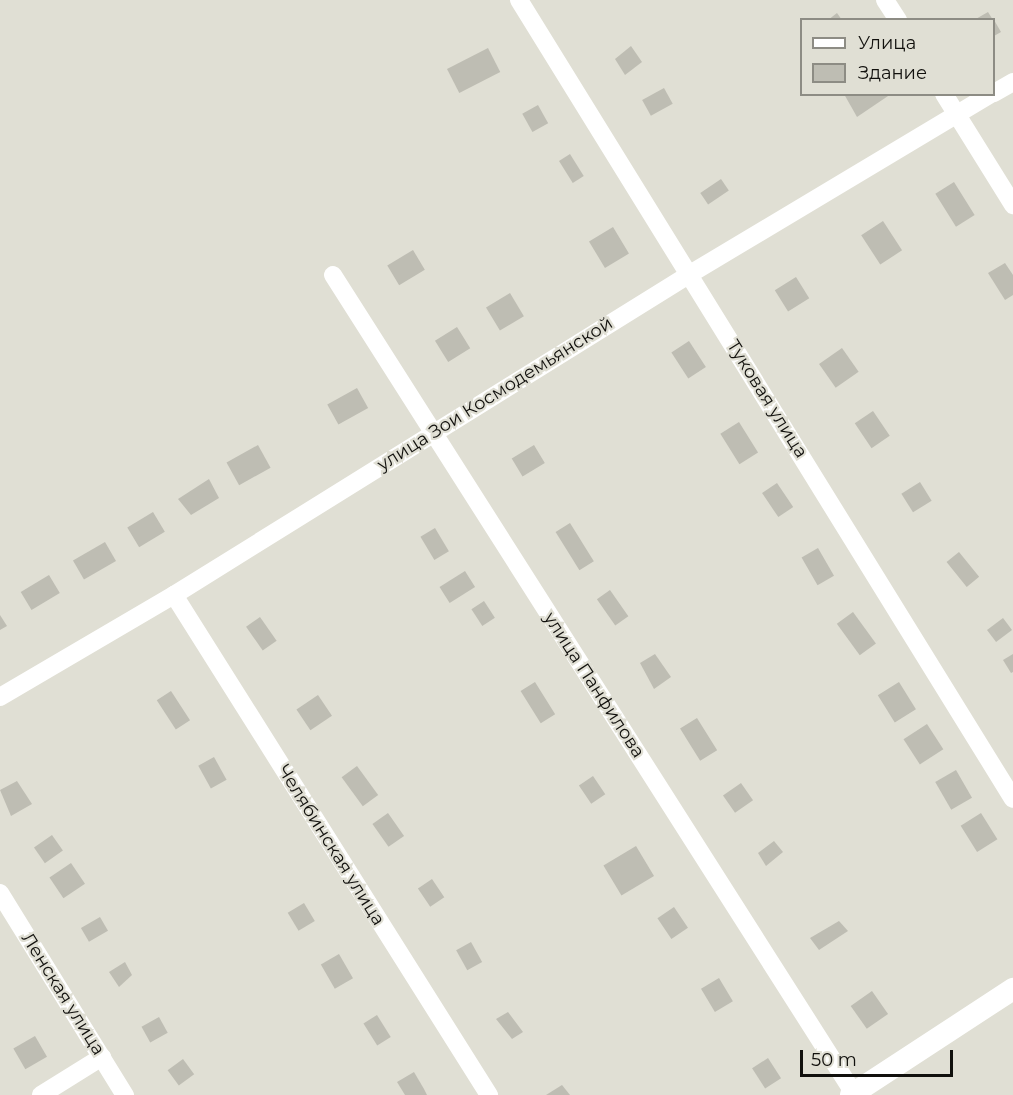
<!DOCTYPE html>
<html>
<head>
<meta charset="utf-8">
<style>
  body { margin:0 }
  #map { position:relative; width:1013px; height:1095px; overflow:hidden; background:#e0dfd4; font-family:Montserrat,sans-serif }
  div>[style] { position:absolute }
  .building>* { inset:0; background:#bebdb3; transform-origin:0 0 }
  .minor>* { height:18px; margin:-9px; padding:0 9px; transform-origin:9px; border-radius:9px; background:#fff }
  .tertiary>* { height:22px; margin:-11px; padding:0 11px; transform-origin:11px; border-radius:11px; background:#fff }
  span { translate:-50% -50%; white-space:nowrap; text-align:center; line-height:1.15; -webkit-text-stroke:4.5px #e0dfd4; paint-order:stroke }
  .street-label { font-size:18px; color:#11100d }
  .legend { position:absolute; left:800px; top:18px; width:195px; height:78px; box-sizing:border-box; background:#e0dfd4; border:2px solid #8d8c84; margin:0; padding:8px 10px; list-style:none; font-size:18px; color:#11100d }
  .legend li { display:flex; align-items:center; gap:12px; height:30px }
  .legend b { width:30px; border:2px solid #8d8c84 }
  .scale { position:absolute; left:800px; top:1050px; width:153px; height:27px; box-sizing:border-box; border:3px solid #11100d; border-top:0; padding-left:8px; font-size:18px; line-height:21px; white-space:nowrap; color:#11100d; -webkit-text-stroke:4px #e0dfd4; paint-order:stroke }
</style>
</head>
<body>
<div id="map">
  <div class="building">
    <div style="clip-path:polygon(988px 12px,993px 20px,974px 20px)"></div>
    <div style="clip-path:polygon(837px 13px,842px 20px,828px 20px)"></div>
    <div style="clip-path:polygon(994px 20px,1001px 32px,994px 36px)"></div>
    <div style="clip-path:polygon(631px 46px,642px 62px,625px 75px,615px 59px)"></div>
    <div style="left:488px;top:48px;width:27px;height:46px;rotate:63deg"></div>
    <div style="left:664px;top:88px;width:18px;height:25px;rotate:61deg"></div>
    <div style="clip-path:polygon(844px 94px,891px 94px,857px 117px)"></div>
    <div style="left:538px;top:105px;width:21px;height:18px;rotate:61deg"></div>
    <div style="left:570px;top:154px;width:26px;height:13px;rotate:58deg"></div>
    <div style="left:721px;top:179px;width:14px;height:25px;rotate:56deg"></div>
    <div style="left:954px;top:182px;width:39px;height:22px;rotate:58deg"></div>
    <div style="left:883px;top:221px;width:35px;height:26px;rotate:57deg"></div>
    <div style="left:613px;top:227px;width:31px;height:28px;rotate:59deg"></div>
    <div style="left:413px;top:250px;width:23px;height:30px;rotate:59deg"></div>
    <div style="clip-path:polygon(1005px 263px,1013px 275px,1013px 295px,1005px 300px,988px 273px)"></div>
    <div style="left:796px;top:277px;width:25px;height:25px;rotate:58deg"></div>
    <div style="left:510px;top:293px;width:27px;height:28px;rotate:59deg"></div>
    <div style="left:457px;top:327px;width:25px;height:26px;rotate:58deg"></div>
    <div style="left:689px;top:341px;width:31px;height:21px;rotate:57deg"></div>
    <div style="left:842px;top:348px;width:29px;height:28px;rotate:55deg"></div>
    <div style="left:357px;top:388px;width:23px;height:34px;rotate:61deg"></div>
    <div style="left:873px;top:411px;width:30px;height:22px;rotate:56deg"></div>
    <div style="left:739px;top:422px;width:36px;height:22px;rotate:58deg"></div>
    <div style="left:258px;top:445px;width:26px;height:36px;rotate:61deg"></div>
    <div style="left:534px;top:445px;width:21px;height:26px;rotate:59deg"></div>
    <div style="clip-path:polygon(209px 479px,219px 498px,191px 515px,178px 499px)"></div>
    <div style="left:920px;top:482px;width:22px;height:22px;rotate:58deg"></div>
    <div style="left:777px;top:483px;width:29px;height:18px;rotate:56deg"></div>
    <div style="left:153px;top:512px;width:23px;height:30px;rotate:59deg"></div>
    <div style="left:570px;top:523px;width:45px;height:17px;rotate:58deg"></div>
    <div style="left:435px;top:528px;width:27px;height:17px;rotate:59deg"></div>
    <div style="left:105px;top:542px;width:22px;height:37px;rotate:60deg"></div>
    <div style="left:818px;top:548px;width:32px;height:19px;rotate:60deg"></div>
    <div style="left:959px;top:552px;width:32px;height:16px;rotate:51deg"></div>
    <div style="left:465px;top:571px;width:19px;height:30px;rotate:58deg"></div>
    <div style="left:49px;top:575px;width:21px;height:33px;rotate:59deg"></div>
    <div style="left:610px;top:590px;width:32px;height:16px;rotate:55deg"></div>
    <div style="left:484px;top:601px;width:20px;height:15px;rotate:57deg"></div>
    <div style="left:853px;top:612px;width:39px;height:20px;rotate:54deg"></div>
    <div style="clip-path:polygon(0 615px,7px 626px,0 630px)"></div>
    <div style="left:260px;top:617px;width:29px;height:17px;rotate:55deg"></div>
    <div style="left:1003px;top:618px;width:15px;height:20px;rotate:53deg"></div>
    <div style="clip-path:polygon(655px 654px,671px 677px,654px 689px,640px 663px)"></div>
    <div style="clip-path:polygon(1013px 654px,1013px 672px,1011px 673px,1003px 660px)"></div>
    <div style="left:535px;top:682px;width:38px;height:17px;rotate:58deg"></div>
    <div style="left:899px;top:682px;width:32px;height:25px;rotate:58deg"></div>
    <div style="left:171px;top:691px;width:35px;height:17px;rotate:57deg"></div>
    <div style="left:318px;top:695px;width:25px;height:26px;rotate:56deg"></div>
    <div style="left:697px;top:718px;width:38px;height:20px;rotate:58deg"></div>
    <div style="left:927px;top:724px;width:30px;height:28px;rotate:57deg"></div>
    <div style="left:214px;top:757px;width:26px;height:18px;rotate:61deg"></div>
    <div style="left:357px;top:766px;width:36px;height:19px;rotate:54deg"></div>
    <div style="left:956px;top:770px;width:32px;height:24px;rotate:60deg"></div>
    <div style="left:593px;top:776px;width:22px;height:17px;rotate:56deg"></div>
    <div style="clip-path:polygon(17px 781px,32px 804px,11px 816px,0 790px)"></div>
    <div style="left:741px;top:783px;width:21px;height:22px;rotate:55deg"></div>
    <div style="left:388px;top:813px;width:28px;height:19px;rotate:55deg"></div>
    <div style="left:981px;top:813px;width:31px;height:24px;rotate:58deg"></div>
    <div style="left:52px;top:835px;width:19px;height:22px;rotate:55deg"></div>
    <div style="clip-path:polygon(774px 841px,783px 852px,766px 866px,758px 853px)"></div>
    <div style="left:636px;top:846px;width:35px;height:38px;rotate:59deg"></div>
    <div style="left:71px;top:863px;width:25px;height:26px;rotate:56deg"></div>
    <div style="left:432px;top:879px;width:22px;height:17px;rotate:56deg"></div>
    <div style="left:304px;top:903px;width:21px;height:19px;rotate:59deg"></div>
    <div style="left:674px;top:907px;width:25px;height:20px;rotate:56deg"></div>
    <div style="left:100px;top:917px;width:16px;height:22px;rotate:60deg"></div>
    <div style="clip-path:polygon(839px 921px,848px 931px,819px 950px,810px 938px)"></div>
    <div style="left:471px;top:942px;width:23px;height:17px;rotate:61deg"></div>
    <div style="left:339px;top:954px;width:28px;height:21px;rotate:60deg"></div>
    <div style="clip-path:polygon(125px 962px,132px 975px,119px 987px,109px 972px)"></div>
    <div style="left:719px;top:978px;width:27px;height:21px;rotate:59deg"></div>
    <div style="left:872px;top:991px;width:28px;height:26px;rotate:55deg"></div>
    <div style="clip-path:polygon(508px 1012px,523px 1032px,512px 1039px,496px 1019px)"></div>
    <div style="left:377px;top:1015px;width:26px;height:16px;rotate:58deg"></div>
    <div style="left:159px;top:1017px;width:18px;height:20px;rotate:61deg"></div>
    <div style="left:35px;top:1036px;width:24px;height:25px;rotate:60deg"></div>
    <div style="left:768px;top:1058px;width:24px;height:19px;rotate:57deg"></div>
    <div style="left:183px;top:1059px;width:19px;height:19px;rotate:54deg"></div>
    <div style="clip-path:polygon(414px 1072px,424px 1089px,427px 1095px,405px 1095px,397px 1082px)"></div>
    <div style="clip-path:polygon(562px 1085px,570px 1095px,546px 1095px)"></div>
  </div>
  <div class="minor">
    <div style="left:519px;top:0;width:939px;rotate:58.27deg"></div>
    <div style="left:885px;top:0;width:24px;rotate:57deg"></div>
    <div style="left:994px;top:93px;width:22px;rotate:-30deg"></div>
    <div style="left:944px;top:94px;width:131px;rotate:58.1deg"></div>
    <div style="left:333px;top:275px;width:972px;rotate:57.52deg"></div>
    <div style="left:174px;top:595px;width:591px;rotate:57.79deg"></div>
    <div style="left:0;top:697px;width:202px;rotate:-30.4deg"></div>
    <div style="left:174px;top:595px;width:608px;rotate:-31.89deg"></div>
    <div style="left:690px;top:274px;width:351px;rotate:-30.9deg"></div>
    <div style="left:0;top:893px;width:238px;rotate:58.3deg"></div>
    <div style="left:41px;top:1095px;width:72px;rotate:-31.9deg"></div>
  </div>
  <div class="tertiary">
    <div style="left:851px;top:1095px;width:194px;rotate:-33.2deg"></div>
  </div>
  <div class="street-label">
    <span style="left:495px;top:394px;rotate:-32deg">улица Зои Космодемьянской</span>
    <span style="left:767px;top:399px;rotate:58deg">Туковая улица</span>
    <span style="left:594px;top:685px;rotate:57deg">улица Панфилова</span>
    <span style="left:331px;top:845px;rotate:58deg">Челябинская улица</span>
    <span style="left:63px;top:994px;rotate:58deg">Ленская улица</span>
  </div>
  <ul class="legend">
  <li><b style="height:8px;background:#fff"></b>Улица</li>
  <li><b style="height:16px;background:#bebdb3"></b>Здание</li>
  </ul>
  <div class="scale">50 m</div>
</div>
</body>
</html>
